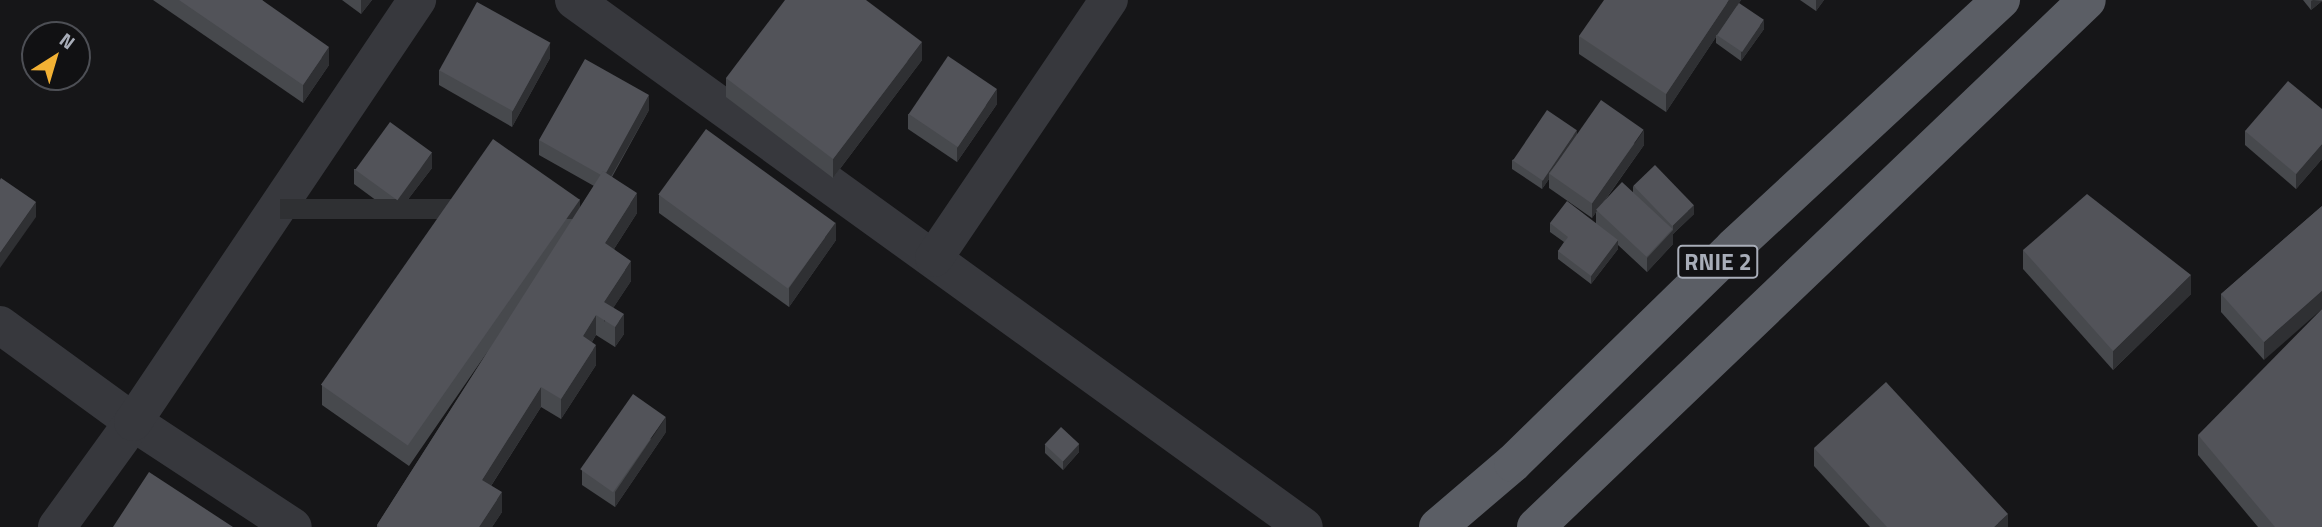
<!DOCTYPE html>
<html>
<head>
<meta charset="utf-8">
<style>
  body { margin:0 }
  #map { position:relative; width:2322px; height:527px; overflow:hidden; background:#161618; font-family:"Titillium Web",sans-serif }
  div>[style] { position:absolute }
  .minor>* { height:38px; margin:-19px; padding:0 19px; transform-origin:19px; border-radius:19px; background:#37383d }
  .trunk>* { height:38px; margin:-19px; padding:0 19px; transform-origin:19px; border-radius:19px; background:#5b5e65 }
  .wall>* { inset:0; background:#47494d }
  .shaded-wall>* { inset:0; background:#2f3033; transform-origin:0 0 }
  .building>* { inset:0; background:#525359; transform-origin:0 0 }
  span { translate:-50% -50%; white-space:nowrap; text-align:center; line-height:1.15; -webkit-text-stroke:5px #111113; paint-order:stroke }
  .shield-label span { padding:2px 5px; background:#111113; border:2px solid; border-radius:5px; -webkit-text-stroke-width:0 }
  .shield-label { font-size:23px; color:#a8adb8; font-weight:700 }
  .north { position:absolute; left:21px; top:21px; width:70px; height:70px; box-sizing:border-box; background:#111113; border:2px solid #4d4f55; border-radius:50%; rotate:37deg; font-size:19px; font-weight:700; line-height:28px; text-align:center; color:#a8adb8 }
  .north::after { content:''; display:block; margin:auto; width:24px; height:32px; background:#f2b134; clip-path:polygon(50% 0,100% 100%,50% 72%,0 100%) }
</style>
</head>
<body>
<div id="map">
  <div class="minor">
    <div style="left:574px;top:0;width:900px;rotate:35.83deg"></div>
    <div style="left:934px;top:258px;width:312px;rotate:-55.9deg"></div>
    <div style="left:0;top:325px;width:165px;rotate:36.1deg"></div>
    <div style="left:133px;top:422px;width:191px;rotate:33.3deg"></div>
    <div style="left:57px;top:527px;width:130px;rotate:-54.1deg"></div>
    <div style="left:133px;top:422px;width:509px;rotate:-56.06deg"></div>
  </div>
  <div class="trunk">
    <div style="left:1438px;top:527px;width:99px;rotate:-40.5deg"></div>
    <div style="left:1513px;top:463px;width:309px;rotate:-44.3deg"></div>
    <div style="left:1734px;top:247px;width:364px;rotate:-42.8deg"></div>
    <div style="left:1536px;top:527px;width:762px;rotate:-43.72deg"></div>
  </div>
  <div class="wall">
    <div style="clip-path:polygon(153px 0,262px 0,329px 65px,303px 103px)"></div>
    <div style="clip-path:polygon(342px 0,372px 0,361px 14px)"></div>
    <div style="clip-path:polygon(1741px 0,1737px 6px,1764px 29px,1741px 61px,1716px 43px,1716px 37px,1666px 112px,1579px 54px,1579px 36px)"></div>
    <div style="clip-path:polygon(1800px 0,1824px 0,1816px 11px)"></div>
    <div style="clip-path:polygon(2303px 0,2322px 0,2322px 1px,2311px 10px)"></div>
    <div style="clip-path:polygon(550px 58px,512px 127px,439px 85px,439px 70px)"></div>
    <div style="clip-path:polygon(922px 60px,833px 178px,726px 97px,726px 78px)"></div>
    <div style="clip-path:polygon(997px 104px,957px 162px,908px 129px,908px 114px)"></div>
    <div style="clip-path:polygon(2322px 109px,2322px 159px,2296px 189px,2245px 145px,2245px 131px)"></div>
    <div style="clip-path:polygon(649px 110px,612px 177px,637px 213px,614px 249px,631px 281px,613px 308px,624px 334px,615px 347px,596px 335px,592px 342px,596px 365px,561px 419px,541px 407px,491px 486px,502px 512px,492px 527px,377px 527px,377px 525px,488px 351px,409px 466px,322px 405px,322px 385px,580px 208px,594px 186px,539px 155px,539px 140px)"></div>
    <div style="clip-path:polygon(1577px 134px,1644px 145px,1601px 206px,1633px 192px,1633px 186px,1694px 214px,1673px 234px,1673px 244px,1647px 272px,1618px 245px,1618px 249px,1591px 284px,1558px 259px,1558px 251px,1564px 242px,1550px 232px,1550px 223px,1596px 223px,1596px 212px,1592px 218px,1549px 188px,1549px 179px,1542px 189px,1512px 169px,1512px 160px)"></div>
    <div style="clip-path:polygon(432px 168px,396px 215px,354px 184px,354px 169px)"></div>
    <div style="clip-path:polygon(659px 195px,836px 240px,789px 307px,659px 213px)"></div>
    <div style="clip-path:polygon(2322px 206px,2264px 360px,2221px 312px,2221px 294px)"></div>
    <div style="clip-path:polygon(2023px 250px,2191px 294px,2113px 370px,2023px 269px)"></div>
    <div style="clip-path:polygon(666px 432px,615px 507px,582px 485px,582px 470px)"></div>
    <div style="clip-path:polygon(2198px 435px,2322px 527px,2258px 527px,2198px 455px)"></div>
    <div style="clip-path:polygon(1045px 445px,1079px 452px,1063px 470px,1045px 453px)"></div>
    <div style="clip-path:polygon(1814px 448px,2008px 527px,1870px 527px,1814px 466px)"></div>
  </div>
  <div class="shaded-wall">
    <div style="clip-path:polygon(361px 0,372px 0,361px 14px)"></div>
    <div style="clip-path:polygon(1729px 0,1741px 0,1717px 35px,1716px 35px,1716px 37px,1666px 112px,1666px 94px)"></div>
    <div style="clip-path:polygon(1816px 0,1824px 0,1816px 11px)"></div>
    <div style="clip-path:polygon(2313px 0,2322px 1px,2311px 10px,2311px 1px)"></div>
    <div style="clip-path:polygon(1764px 20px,1764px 29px,1741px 61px,1741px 52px)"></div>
    <div style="clip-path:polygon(922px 42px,922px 60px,833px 178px,833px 159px)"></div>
    <div style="clip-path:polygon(550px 43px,550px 58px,512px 127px,512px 112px)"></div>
    <div style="clip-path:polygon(329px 47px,329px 65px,303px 103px,303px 85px)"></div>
    <div style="clip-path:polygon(997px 89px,997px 104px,957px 162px,957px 148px)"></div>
    <div style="clip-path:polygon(649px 95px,649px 110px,603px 191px,603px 176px)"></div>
    <div style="clip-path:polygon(1577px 130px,1577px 139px,1549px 173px,1549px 179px,1542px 189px,1542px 180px)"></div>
    <div style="clip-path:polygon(1644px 130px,1644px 145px,1592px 218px,1592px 203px)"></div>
    <div style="clip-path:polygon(2322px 144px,2322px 159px,2296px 189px,2296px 174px)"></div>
    <div style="clip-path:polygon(432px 153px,432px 168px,396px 215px,396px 200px)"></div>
    <div style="clip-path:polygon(637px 193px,637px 213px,605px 263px,605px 243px)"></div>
    <div style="left:580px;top:199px;width:20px;height:300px;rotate:90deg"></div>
    <div style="clip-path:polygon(36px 202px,36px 217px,0 268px,0 253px)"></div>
    <div style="clip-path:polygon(1694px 205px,1694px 214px,1673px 234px,1673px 244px,1647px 272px,1647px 258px,1673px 230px,1673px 225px)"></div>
    <div style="clip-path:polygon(836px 222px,836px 240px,789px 307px,789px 288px)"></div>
    <div style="clip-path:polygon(1618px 240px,1618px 249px,1591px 284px,1591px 276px)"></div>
    <div style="clip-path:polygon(631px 261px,631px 281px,604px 322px,604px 302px)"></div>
    <div style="clip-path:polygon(2191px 275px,2191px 294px,2113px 370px,2113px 351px)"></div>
    <div style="clip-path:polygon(2322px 291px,2322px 309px,2264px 360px,2264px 342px)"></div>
    <div style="clip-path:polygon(624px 314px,624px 334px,615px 347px,615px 327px)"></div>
    <div style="clip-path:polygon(596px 315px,596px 335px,583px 356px,583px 336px)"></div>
    <div style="clip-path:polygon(596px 345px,596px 365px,561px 419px,561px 399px)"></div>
    <div style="clip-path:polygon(541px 387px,541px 407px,482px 500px,482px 480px)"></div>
    <div style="clip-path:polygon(666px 417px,666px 432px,615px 507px,615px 492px)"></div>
    <div style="clip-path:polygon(1079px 444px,1079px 452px,1063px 470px,1063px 461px)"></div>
    <div style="clip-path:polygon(502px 492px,502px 512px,492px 527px,479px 527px)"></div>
    <div style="clip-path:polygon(2008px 514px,2008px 527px,1994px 527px)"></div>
  </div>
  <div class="building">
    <div style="clip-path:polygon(179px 0,262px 0,329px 47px,303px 85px)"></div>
    <div style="clip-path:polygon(785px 0,866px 0,922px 42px,833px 159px,726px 78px)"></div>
    <div style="clip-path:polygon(1604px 0,1729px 0,1666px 94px,1579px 36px)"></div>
    <div style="left:477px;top:2px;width:84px;height:78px;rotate:29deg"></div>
    <div style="left:1739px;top:3px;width:30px;height:39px;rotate:34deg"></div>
    <div style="left:948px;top:56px;width:59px;height:70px;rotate:34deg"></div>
    <div style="clip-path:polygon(585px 59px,649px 95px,606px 173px,603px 171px,601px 175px,539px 140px)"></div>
    <div style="clip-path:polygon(2288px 81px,2322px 109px,2322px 144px,2296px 174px,2245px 131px)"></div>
    <div style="left:1601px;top:100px;width:52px;height:90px;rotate:35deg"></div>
    <div style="left:1547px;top:110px;width:36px;height:61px;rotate:34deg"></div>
    <div style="left:390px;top:122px;width:52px;height:59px;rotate:36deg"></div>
    <div style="left:706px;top:129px;width:160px;height:81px;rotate:36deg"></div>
    <div style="left:493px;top:139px;width:106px;height:300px;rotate:35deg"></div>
    <div style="left:1655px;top:165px;width:56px;height:30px;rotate:46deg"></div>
    <div style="clip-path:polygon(603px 171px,637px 193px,605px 243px,631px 261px,604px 302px,624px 314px,615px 327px,596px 315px,583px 336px,596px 345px,561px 399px,541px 387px,482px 480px,502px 492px,479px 527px,380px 527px,377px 525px)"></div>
    <div style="clip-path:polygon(1px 178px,36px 202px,0 253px,0 180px)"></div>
    <div style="left:1622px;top:182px;width:69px;height:38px;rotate:43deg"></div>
    <div style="clip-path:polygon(2087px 194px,2191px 275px,2113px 351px,2023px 250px)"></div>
    <div style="clip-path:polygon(1567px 201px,1618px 240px,1591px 276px,1558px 251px,1568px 237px,1550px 223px)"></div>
    <div style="clip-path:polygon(2322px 206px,2322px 291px,2264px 342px,2221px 294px)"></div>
    <div style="clip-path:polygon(2322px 309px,2322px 527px,2275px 527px,2198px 435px)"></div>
    <div style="clip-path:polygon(1886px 382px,2008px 514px,1994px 527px,1887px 527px,1814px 448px)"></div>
    <div style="left:633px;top:394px;width:40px;height:92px;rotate:35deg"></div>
    <div style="left:1061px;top:427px;width:25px;height:24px;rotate:43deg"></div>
    <div style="clip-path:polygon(149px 472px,233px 527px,113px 527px)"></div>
  </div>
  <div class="shield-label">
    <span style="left:1718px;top:262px">RNIE 2</span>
  </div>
  <div class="north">N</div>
</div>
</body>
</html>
